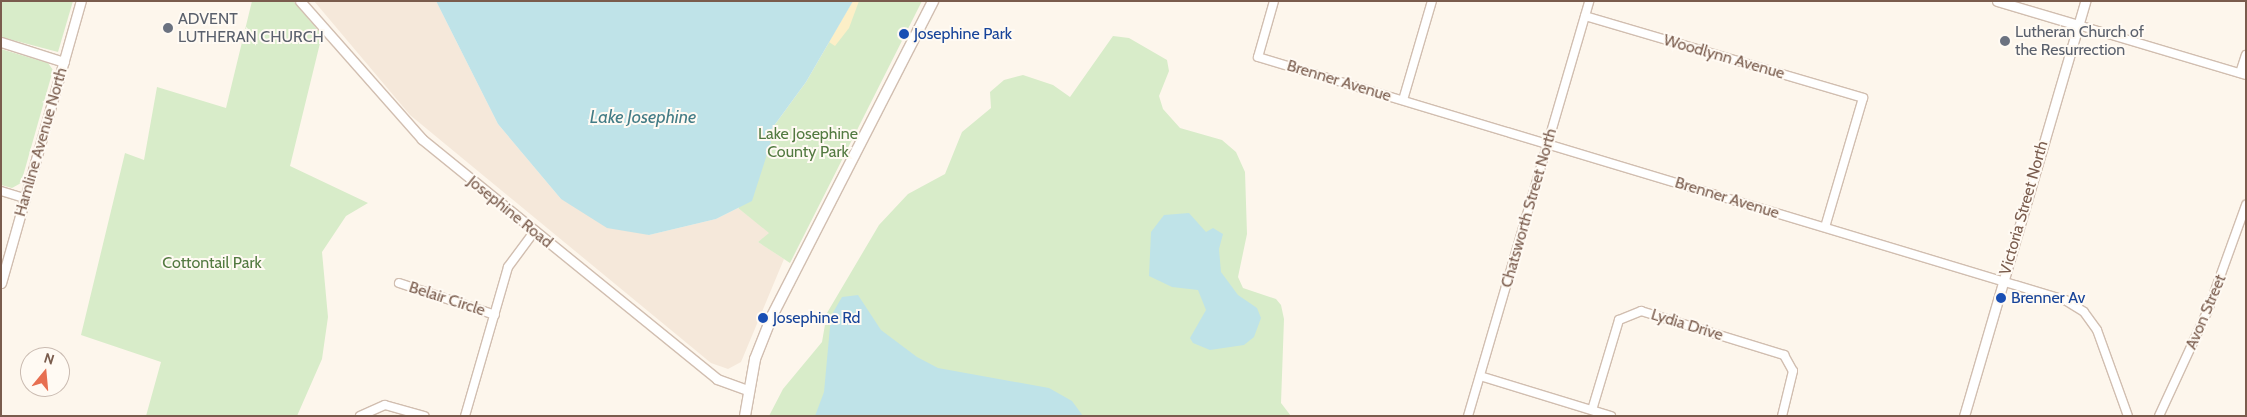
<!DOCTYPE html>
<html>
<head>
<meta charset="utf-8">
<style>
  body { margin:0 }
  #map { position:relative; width:2247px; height:417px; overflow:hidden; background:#fdf6ec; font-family:Cabin,sans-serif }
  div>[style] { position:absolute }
  .residential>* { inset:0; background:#f5e8da }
  .green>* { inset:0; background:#d8ecc9 }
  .sand>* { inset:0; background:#fcefc7 }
  .water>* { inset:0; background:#bfe3e8 }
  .roads { filter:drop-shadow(1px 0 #d1beb0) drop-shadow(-1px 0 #d1beb0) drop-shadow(0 1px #d1beb0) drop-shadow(0 -1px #d1beb0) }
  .minor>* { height:8px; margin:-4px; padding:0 4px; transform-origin:4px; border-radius:4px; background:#fff }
  .tertiary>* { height:9px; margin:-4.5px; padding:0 4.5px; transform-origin:4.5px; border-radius:4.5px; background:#fff }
  .secondary>* { height:10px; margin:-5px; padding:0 5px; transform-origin:5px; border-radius:5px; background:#fff }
  .dots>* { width:14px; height:14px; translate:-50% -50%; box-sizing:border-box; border:2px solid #fffaf3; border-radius:50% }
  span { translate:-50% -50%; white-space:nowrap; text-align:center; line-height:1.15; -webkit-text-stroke:4px #fffaf3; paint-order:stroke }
  .worship-label { font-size:16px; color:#5b616d }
  .left { translate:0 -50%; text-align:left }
  .transit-label { font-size:16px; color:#164399 }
  .street-label { font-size:16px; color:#7a5c4d }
  .park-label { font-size:16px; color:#537a41 }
  .water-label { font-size:18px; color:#437c86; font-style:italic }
  .frame { position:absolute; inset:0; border:2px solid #7a5c4d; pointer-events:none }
  .north { position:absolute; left:20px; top:347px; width:50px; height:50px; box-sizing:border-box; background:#fffaf3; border:1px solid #cabbb1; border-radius:50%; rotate:17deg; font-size:14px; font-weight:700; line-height:20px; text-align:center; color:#7a5c4d }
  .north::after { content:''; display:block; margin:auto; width:18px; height:22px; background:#e76f51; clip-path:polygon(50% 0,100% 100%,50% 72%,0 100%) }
</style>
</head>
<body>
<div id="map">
  <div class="residential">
    <div style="clip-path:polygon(314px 1px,436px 1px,498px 124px,561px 199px,649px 235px,716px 219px,738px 208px,770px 233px,758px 242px,784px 259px,741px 362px,728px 369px,711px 363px,410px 115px)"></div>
  </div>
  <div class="green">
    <div style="clip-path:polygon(1px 1px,73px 1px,58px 52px,1px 37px)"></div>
    <div style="clip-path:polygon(252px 1px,293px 1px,322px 35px,290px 166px,368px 203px,346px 216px,322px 252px,328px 317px,322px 359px,297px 416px,146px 416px,161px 362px,81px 335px,125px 153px,144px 160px,157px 87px,226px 108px)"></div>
    <div style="clip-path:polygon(853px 1px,922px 1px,790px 263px,758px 242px,769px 233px,738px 208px,751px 196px,771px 142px,768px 134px,806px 82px)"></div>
    <div style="clip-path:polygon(1113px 36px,1129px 38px,1167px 60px,1169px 71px,1159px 96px,1163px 109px,1180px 128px,1222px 140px,1236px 152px,1245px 172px,1247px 234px,1238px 277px,1243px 288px,1276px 299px,1281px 305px,1284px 319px,1281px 403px,1291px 416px,769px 416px,783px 389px,822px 342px,827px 313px,879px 225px,908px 194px,945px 174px,962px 132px,991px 108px,990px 92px,1004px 80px,1023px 75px,1053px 85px,1070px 97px)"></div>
    <div style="clip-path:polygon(1px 49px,48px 63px,53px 70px,21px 183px,12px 188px,1px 185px)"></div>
  </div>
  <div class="sand">
    <div style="clip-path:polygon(853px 1px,859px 1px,849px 28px,835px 46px,829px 42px)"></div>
  </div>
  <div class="water">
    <div style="clip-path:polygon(436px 1px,853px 1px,806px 82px,768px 134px,771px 142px,752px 201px,716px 219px,649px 235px,607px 228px,561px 199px,498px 124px)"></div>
    <div style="clip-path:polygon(1189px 213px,1206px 232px,1213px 228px,1223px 234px,1219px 249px,1221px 272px,1238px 295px,1257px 308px,1261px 318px,1254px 337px,1244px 345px,1210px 350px,1193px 343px,1190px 338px,1206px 310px,1198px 290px,1172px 287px,1149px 276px,1151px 232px,1164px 215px)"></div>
    <div style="clip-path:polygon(858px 295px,881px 330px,917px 357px,938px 368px,1049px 388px,1072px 401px,1083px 416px,815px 416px,824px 392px,831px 316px,842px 297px)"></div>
  </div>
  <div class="roads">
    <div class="minor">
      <div style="left:1274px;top:1px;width:58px;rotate:105.9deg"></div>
      <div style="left:1258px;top:57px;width:843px;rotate:16.76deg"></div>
      <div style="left:2065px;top:300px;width:22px;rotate:32deg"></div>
      <div style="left:2084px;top:312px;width:22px;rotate:54deg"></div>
      <div style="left:2097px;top:330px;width:91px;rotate:70.2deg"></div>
      <div style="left:1585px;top:16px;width:290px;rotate:16.4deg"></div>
      <div style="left:1863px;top:98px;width:134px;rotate:106.4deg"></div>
      <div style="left:2078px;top:25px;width:175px;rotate:16.6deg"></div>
      <div style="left:2240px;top:73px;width:19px;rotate:-72deg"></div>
      <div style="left:1403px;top:100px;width:103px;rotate:-73.7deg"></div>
      <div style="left:1px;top:191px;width:24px;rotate:17deg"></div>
      <div style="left:399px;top:283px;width:101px;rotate:18.4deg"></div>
      <div style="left:1480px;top:376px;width:137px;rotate:17deg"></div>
      <div style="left:1592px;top:410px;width:94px;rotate:-73.3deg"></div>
      <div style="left:1619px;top:320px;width:24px;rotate:-22deg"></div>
      <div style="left:1641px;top:311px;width:150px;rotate:17.1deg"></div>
      <div style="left:1784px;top:355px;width:18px;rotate:61deg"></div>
      <div style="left:1793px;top:371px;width:46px;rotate:103.7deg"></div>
      <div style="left:360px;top:416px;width:27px;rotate:-24deg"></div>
      <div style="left:385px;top:405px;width:41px;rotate:15.8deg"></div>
      <div style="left:465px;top:416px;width:155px;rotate:-73.9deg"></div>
      <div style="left:508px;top:267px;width:44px;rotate:-53.4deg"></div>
      <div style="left:1468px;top:416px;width:432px;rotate:-73.7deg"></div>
      <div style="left:2159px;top:416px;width:117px;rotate:-65.2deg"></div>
      <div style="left:2208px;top:310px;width:112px;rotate:-70.1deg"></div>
    </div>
    <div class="tertiary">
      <div style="left:300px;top:1px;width:184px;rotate:48.5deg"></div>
      <div style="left:422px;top:139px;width:380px;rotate:39.1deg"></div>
      <div style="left:717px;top:379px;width:33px;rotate:20deg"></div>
      <div style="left:1997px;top:1px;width:84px;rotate:16.5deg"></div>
      <div style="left:1px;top:42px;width:66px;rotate:17.6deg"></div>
      <div style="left:1px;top:283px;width:293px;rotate:-74.2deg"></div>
      <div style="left:1964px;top:416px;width:432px;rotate:-73.7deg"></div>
    </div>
    <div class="secondary">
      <div style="left:745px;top:416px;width:58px;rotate:-80deg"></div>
      <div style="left:755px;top:359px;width:46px;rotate:-68.4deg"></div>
      <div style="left:772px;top:316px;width:354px;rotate:-62.9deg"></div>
    </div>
  </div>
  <div class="dots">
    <div style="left:168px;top:28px;background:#6b7280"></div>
    <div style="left:904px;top:34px;background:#1a4fb4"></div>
    <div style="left:2005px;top:41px;background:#6b7280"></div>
    <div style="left:2001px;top:298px;background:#1a4fb4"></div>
    <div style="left:763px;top:318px;background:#1a4fb4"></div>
  </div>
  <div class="worship-label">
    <span class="left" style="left:178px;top:28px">ADVENT<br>LUTHERAN CHURCH</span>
    <span class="left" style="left:2015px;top:41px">Lutheran Church of<br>the Resurrection</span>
  </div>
  <div class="transit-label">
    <span class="left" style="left:914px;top:34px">Josephine Park</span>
    <span class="left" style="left:2011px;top:298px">Brenner Av</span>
    <span class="left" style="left:773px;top:318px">Josephine Rd</span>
  </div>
  <div class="street-label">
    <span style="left:1724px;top:57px;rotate:16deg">Woodlynn Avenue</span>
    <span style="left:1339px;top:81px;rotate:17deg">Brenner Avenue</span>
    <span style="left:41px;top:142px;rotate:-74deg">Hamline Avenue North</span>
    <span style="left:1727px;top:198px;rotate:17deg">Brenner Avenue</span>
    <span style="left:1529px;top:208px;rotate:-74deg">Chatsworth Street North</span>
    <span style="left:2024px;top:208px;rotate:-74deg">Victoria Street North</span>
    <span style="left:510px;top:212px;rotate:39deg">Josephine Road</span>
    <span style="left:447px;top:299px;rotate:18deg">Belair Circle</span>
    <span style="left:2206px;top:312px;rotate:-67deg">Avon Street</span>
    <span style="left:1687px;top:325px;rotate:17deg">Lydia Drive</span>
  </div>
  <div class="park-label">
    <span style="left:808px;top:143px">Lake Josephine<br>County Park</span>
    <span style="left:212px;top:263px">Cottontail Park</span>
  </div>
  <div class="water-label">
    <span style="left:643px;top:117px">Lake Josephine</span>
  </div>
  <div class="frame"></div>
  <div class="north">N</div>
</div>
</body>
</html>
